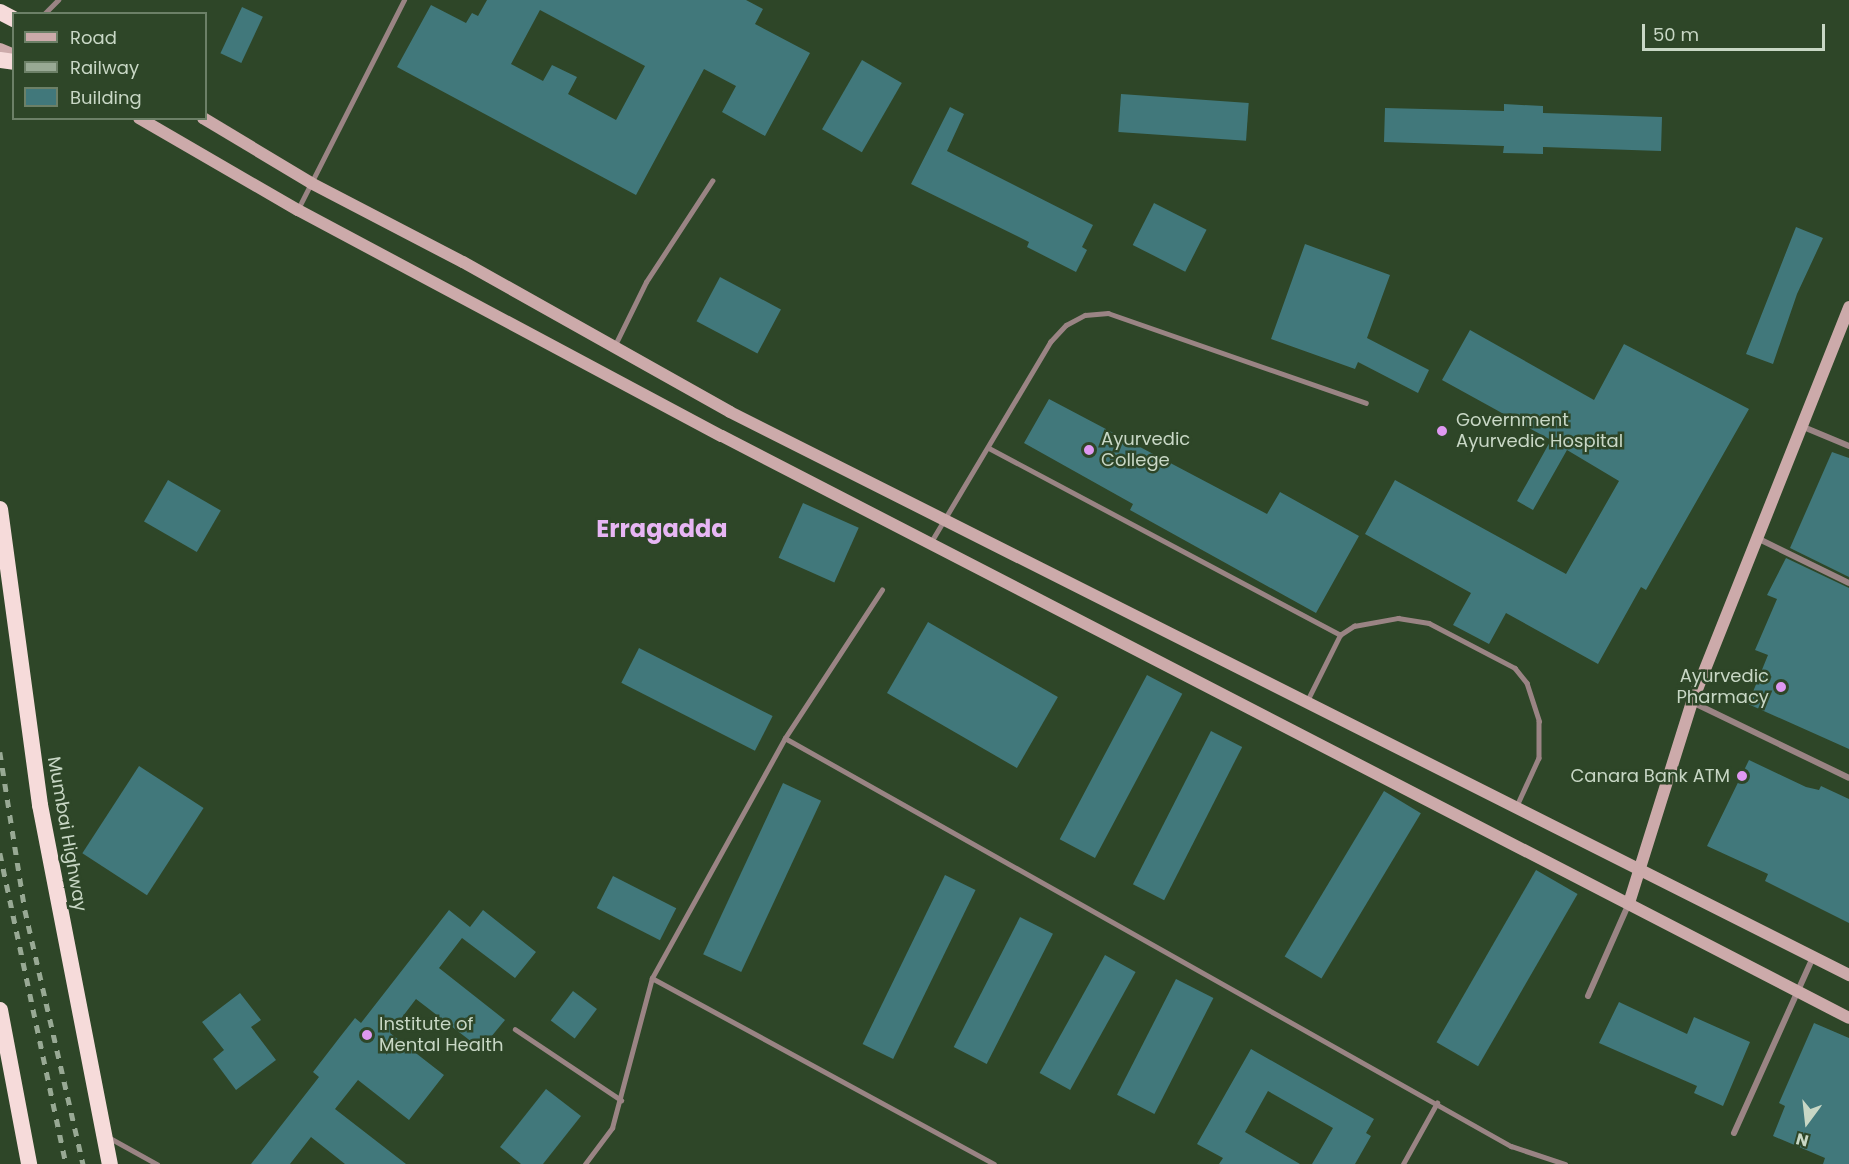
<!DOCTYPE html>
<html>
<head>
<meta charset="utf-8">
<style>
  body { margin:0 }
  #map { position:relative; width:1849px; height:1164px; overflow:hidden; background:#2e4628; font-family:Poppins,sans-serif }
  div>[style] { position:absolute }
  .building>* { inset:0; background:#41787b; transform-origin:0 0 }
  .service>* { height:4.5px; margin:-2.25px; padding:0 2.25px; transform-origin:2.25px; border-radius:2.25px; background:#9a8484 }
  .minor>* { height:6px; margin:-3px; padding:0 3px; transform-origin:3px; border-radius:3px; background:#9a8484 }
  .secondary>* { height:12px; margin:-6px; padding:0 6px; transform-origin:6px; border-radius:6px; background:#caa }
  .trunk>* { height:16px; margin:-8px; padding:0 8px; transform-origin:8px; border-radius:8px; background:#f6dbda }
  .rail>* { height:4.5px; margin-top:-2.25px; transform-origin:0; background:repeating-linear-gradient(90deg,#98a994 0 8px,transparent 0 16px) }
  .dots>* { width:16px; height:16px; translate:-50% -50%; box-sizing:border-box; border:3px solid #2e4628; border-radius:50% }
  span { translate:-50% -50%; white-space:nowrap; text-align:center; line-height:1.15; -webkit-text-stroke:5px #2e4628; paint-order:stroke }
  .poi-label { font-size:18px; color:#c8d7c5 }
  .left { translate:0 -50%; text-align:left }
  .right { translate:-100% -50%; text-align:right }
  .street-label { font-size:18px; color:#c8d7c5 }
  .district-label { font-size:24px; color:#e7b6f4; font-weight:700 }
  .legend { position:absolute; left:12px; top:12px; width:195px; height:108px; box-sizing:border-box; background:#2e4628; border:2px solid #6c8067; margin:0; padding:8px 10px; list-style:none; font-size:18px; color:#c8d7c5 }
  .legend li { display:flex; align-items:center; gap:12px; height:30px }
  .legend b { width:30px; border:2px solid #6c8067 }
  .north { position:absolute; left:1777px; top:1092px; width:60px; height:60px; -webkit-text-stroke:4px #2e4628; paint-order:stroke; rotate:195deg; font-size:16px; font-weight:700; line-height:24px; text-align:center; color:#c8d7c5 }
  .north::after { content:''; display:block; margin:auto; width:21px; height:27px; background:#c8d7c5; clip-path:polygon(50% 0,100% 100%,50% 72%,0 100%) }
  .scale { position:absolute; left:1642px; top:24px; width:183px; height:27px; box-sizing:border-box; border:3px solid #c8d7c5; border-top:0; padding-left:8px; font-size:18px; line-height:21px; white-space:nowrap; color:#c8d7c5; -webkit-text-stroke:4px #2e4628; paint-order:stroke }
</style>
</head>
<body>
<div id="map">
  <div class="building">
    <div style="clip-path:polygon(evenodd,487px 0,746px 0,763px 9px,755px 24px,810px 53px,765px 136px,722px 112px,736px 86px,704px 69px,636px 195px,397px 67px,431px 5px,466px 23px,472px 13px,478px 16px,487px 0,540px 10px,645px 66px,616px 120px,568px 94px,577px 77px,552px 65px,543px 81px,511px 64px,540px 10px)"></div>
    <div style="left:242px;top:7px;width:23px;height:51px;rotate:25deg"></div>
    <div style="left:862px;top:60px;width:46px;height:80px;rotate:30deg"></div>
    <div style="left:1121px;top:94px;width:128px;height:38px;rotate:4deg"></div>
    <div style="clip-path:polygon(1504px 104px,1543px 106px,1543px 113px,1662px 117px,1661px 151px,1543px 147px,1543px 154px,1503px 153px,1504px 146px,1384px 142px,1385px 108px,1504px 111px)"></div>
    <div style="clip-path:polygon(950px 107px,964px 114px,947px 151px,1093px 225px,1082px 247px,1087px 250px,1076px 272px,1027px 247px,1029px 242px,911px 184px)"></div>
    <div style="left:1154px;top:203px;width:59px;height:47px;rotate:27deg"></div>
    <div style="clip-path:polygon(1796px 227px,1823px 238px,1797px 294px,1773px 364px,1746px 354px)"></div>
    <div style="clip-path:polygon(1305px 244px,1390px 275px,1367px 338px,1429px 370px,1418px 393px,1358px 362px,1355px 369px,1271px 339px)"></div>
    <div style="left:720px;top:277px;width:69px;height:50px;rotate:28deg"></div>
    <div style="clip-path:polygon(1470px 330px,1594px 400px,1624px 344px,1749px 409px,1646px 590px,1641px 587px,1598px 664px,1506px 613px,1489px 644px,1453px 625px,1471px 593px,1365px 534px,1395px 480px,1566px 574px,1619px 481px,1567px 450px,1533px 510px,1517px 501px,1551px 440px,1442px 380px)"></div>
    <div style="clip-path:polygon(1049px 399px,1267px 514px,1280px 492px,1359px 536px,1316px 613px,1130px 510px,1133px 504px,1024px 443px)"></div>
    <div style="clip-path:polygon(1832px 452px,1849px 458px,1849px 577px,1790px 548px)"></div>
    <div style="left:168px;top:480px;width:61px;height:48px;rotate:30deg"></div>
    <div style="left:803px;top:503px;width:61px;height:60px;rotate:24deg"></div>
    <div style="clip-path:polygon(1786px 558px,1849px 588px,1849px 749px,1748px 704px,1768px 655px,1755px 650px,1777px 599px,1767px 595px)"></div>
    <div style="left:928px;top:622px;width:150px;height:82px;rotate:30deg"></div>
    <div style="left:639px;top:648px;width:150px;height:39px;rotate:27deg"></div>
    <div style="left:1147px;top:675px;width:40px;height:186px;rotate:28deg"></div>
    <div style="left:1211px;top:731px;width:35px;height:172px;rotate:27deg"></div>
    <div style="clip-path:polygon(1749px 760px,1806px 787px,1819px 790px,1821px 786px,1849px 799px,1849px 923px,1765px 881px,1768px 874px,1707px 846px)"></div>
    <div style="left:139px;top:766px;width:77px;height:104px;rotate:33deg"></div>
    <div style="left:783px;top:783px;width:42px;height:189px;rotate:25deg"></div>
    <div style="left:1384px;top:791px;width:43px;height:193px;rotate:31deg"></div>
    <div style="left:1536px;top:870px;width:48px;height:199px;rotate:30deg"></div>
    <div style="left:945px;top:875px;width:34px;height:188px;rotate:26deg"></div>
    <div style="left:613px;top:876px;width:71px;height:36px;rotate:27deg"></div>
    <div style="clip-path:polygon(449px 910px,470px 927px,483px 910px,536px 952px,515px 978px,462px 938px,439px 968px,505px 1020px,481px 1049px,416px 999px,390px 1033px,444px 1075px,409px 1120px,358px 1080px,335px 1109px,406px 1164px,345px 1164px,311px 1137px,290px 1164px,251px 1164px,319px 1077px,313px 1072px,340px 1037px,355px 1018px,361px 1023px)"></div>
    <div style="left:1020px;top:917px;width:37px;height:146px;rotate:27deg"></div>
    <div style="left:1105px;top:955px;width:35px;height:135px;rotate:29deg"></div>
    <div style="left:1176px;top:979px;width:42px;height:130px;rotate:27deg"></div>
    <div style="left:573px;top:991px;width:30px;height:37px;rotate:37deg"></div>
    <div style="clip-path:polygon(240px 993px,261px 1020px,251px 1027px,276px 1060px,236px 1090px,213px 1059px,224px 1050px,202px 1022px)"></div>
    <div style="clip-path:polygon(1619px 1002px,1687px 1034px,1694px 1017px,1750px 1042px,1723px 1106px,1694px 1093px,1697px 1086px,1599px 1043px)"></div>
    <div style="clip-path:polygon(1814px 1023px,1849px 1038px,1849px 1164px,1823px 1164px,1825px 1158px,1773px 1136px,1785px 1106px,1779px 1103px)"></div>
    <div style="clip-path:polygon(1251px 1049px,1374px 1119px,1366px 1133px,1371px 1136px,1355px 1164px,1312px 1164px,1333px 1128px,1268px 1091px,1245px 1132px,1300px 1164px,1219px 1164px,1223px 1158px,1197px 1144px)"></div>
    <div style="clip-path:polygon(546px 1089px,581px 1116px,543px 1164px,521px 1164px,500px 1147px)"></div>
  </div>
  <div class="service">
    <div style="left:44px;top:14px;width:20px;rotate:-45deg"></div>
    <div style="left:298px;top:209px;width:234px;rotate:-63.1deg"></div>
    <div style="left:615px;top:345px;width:70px;rotate:-63.8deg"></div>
    <div style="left:646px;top:282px;width:121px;rotate:-56.8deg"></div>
    <div style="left:989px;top:448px;width:398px;rotate:28deg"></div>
    <div style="left:931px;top:542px;width:233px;rotate:-59.2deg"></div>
    <div style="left:1050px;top:342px;width:23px;rotate:-47deg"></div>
    <div style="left:1066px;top:325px;width:21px;rotate:-28deg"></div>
    <div style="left:1085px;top:315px;width:23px;rotate:-5deg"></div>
    <div style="left:1108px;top:313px;width:273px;rotate:19.2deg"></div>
    <div style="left:1307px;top:701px;width:74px;rotate:-63.4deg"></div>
    <div style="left:1340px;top:635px;width:17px;rotate:-33deg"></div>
    <div style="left:1354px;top:626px;width:45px;rotate:-10.3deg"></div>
    <div style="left:1398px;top:618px;width:31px;rotate:9deg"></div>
    <div style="left:1429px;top:623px;width:97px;rotate:27.6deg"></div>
    <div style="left:1515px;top:668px;width:19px;rotate:51deg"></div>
    <div style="left:1527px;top:683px;width:40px;rotate:72deg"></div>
    <div style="left:1539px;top:721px;width:37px;rotate:90deg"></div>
    <div style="left:1539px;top:758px;width:53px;rotate:114.6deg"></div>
    <div style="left:785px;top:738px;width:833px;rotate:29.34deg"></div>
    <div style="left:1511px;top:1146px;width:57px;rotate:18.4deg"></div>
    <div style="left:652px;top:978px;width:389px;rotate:28.5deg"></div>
    <div style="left:515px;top:1029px;width:128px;rotate:33.8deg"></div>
    <div style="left:110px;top:1138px;width:54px;rotate:29deg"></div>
    <div style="left:585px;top:1164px;width:45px;rotate:-53.1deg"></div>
    <div style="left:612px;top:1128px;width:155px;rotate:-75.1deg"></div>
    <div style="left:652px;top:978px;width:274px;rotate:-61deg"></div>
    <div style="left:785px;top:738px;width:177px;rotate:-56.8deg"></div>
    <div style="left:1403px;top:1164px;width:70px;rotate:-60.9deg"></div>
  </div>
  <div class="minor">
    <div style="left:1801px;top:426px;width:52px;rotate:22.6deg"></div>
    <div style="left:1757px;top:538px;width:102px;rotate:26.1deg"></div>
    <div style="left:1692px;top:702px;width:174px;rotate:25.8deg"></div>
    <div style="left:1588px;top:996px;width:102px;rotate:-66.2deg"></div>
    <div style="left:1734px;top:1133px;width:193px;rotate:-65.8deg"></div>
  </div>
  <div class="secondary">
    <div style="left:0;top:49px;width:15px;rotate:23deg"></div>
    <div style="left:139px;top:118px;width:184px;rotate:30.1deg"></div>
    <div style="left:298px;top:210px;width:480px;rotate:28.1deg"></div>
    <div style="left:722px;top:436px;width:1268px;rotate:27.31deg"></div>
    <div style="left:203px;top:118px;width:126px;rotate:31deg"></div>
    <div style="left:311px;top:183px;width:171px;rotate:27.5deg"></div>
    <div style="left:463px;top:262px;width:306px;rotate:29.3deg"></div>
    <div style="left:730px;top:412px;width:1253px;rotate:26.71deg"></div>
    <div style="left:1629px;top:903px;width:211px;rotate:-72.6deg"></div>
    <div style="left:1692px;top:702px;width:425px;rotate:-68.3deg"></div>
  </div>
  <div class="trunk">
    <div style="left:0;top:12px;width:16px;rotate:27deg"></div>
    <div style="left:0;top:60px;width:14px;rotate:8deg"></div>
    <div style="left:0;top:509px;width:299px;rotate:82.3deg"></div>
    <div style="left:40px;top:805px;width:366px;rotate:79deg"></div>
    <div style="left:0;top:1010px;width:157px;rotate:79.3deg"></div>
  </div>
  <div class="rail">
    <div style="left:0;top:752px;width:160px;rotate:81deg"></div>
    <div style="left:25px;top:910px;width:261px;rotate:77.1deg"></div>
    <div style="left:0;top:853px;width:318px;rotate:78deg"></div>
  </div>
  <div class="dots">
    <div style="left:1442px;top:431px;background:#df98f1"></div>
    <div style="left:1089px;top:450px;background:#df98f1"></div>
    <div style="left:1781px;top:687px;background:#df98f1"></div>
    <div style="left:1742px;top:776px;background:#df98f1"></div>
    <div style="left:367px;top:1035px;background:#df98f1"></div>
  </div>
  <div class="poi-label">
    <span class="left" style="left:1456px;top:431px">Government<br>Ayurvedic Hospital</span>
    <span class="left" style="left:1101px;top:450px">Ayurvedic<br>College</span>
    <span class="right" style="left:1769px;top:687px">Ayurvedic<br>Pharmacy</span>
    <span class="right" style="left:1730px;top:776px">Canara Bank ATM</span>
    <span class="left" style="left:379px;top:1035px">Institute of<br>Mental Health</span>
  </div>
  <div class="street-label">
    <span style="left:67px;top:834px;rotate:80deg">Mumbai Highway</span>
  </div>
  <div class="district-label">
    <span style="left:662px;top:529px">Erragadda</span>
  </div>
  <ul class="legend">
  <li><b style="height:8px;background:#caa"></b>Road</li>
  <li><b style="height:8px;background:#98a994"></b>Railway</li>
  <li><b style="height:16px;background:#41787b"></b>Building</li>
  </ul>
  <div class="north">N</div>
  <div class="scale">50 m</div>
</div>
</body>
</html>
